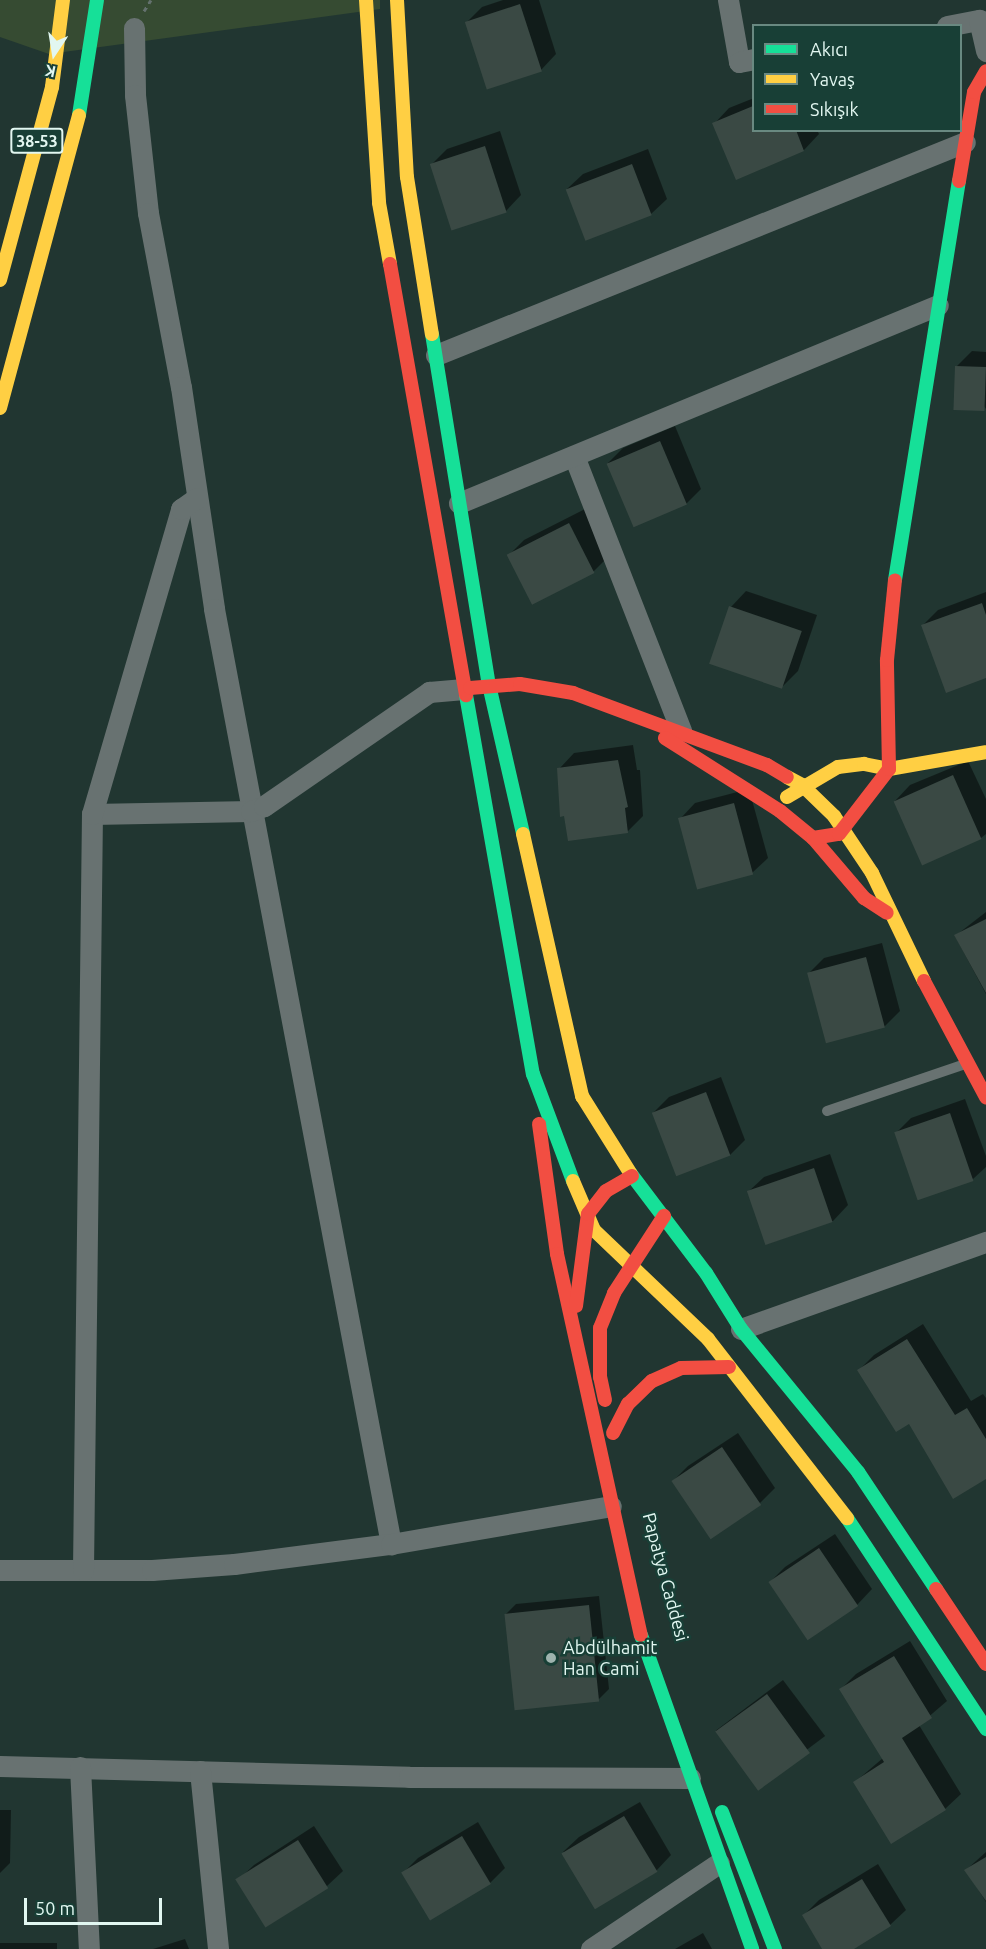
<!DOCTYPE html>
<html>
<head>
<meta charset="utf-8">
<style>
  body { margin:0 }
  #map { position:relative; width:986px; height:1949px; overflow:hidden; background:#213631; font-family:Ubuntu,sans-serif }
  div>[style] { position:absolute }
  .green>* { inset:0; background:#364b32 }
  .shadow>* { inset:0; background:#0007; transform-origin:0 0 }
  .building>* { inset:0; background:#3a4944; transform-origin:0 0 }
  .path>* { height:3px; margin-top:-1.5px; transform-origin:0; background:repeating-linear-gradient(90deg,#64716e 0 4.5px,transparent 0 9px) }
  .lane>* { height:10px; margin:-5px; padding:0 5px; transform-origin:5px; border-radius:5px; background:#687271 }
  .street>* { height:21px; margin:-10.5px; padding:0 10.5px; transform-origin:10.5px; border-radius:10.5px; background:#687271 }
  .fast>* { height:14px; margin:-7px; padding:0 7px; transform-origin:7px; border-radius:7px; background:#16e098 }
  .slow>* { height:14px; margin:-7px; padding:0 7px; transform-origin:7px; border-radius:7px; background:#ffcf43 }
  .jam>* { height:14px; margin:-7px; padding:0 7px; transform-origin:7px; border-radius:7px; background:#f24e42 }
  .dots>* { width:16px; height:16px; translate:-50% -50%; box-sizing:border-box; border:3px solid #183f36; border-radius:50% }
  span { translate:-50% -50%; white-space:nowrap; text-align:center; line-height:1.15; -webkit-text-stroke:5px #183f36; paint-order:stroke }
  .shield-label span { padding:2px 4px; background:#183f36; border:2px solid; border-radius:4px; -webkit-text-stroke-width:0 }
  .shield-label { font-size:16px; color:#e2f7f1; font-weight:700 }
  .street-label { font-size:18px; color:#e2f7f1 }
  .poi-label { font-size:18px; color:#e2f7f1 }
  .left { translate:0 -50%; text-align:left }
  .legend { position:absolute; left:752px; top:24px; width:210px; height:108px; box-sizing:border-box; background:#183f36; border:2px solid #698981; margin:0; padding:8px 10px; list-style:none; font-size:18px; color:#e2f7f1 }
  .legend li { display:flex; align-items:center; gap:12px; height:30px }
  .legend b { width:30px; border:2px solid #698981 }
  .north { position:absolute; left:24px; top:24px; width:60px; height:60px; -webkit-text-stroke:4px #183f36; paint-order:stroke; rotate:192deg; font-size:16px; font-weight:700; line-height:24px; text-align:center; color:#e2f7f1 }
  .north::after { content:''; display:block; margin:auto; width:21px; height:27px; background:#e2f7f1; clip-path:polygon(50% 0,100% 100%,50% 72%,0 100%) }
  .scale { position:absolute; left:24px; top:1898px; width:138px; height:27px; box-sizing:border-box; border:3px solid #e2f7f1; border-top:0; padding-left:8px; font-size:18px; line-height:21px; white-space:nowrap; color:#e2f7f1; -webkit-text-stroke:4px #183f36; paint-order:stroke }
</style>
</head>
<body>
<div id="map">
  <div class="green">
    <div style="clip-path:polygon(0 0,380px 0,380px 9px,49px 54px,0 37px)"></div>
  </div>
  <div class="shadow">
    <div style="clip-path:polygon(503px 0,539px 0,556px 54px,541px 70px,467px 22px,482px 7px)"></div>
    <div style="clip-path:polygon(754px 98px,754px 130px,817px 130px,819px 134px,804px 150px,737px 178px,714px 124px,729px 108px)"></div>
    <div style="clip-path:polygon(500px 131px,521px 195px,506px 211px,432px 164px,447px 149px)"></div>
    <div style="clip-path:polygon(648px 149px,667px 199px,651px 214px,567px 189px,583px 174px)"></div>
    <div style="clip-path:polygon(972px 351px,986px 352px,986px 409px,956px 367px)"></div>
    <div style="clip-path:polygon(675px 426px,701px 489px,686px 504px,608px 463px,623px 448px)"></div>
    <div style="clip-path:polygon(585px 509px,609px 556px,594px 571px,509px 555px,524px 540px)"></div>
    <div style="clip-path:polygon(746px 591px,817px 615px,798px 671px,783px 686px,731px 607px)"></div>
    <div style="clip-path:polygon(986px 592px,986px 677px,923px 625px,938px 610px)"></div>
    <div style="clip-path:polygon(633px 745px,637px 770px,640px 770px,643px 816px,628px 831px,559px 769px,574px 753px)"></div>
    <div style="clip-path:polygon(968px 761px,986px 799px,986px 834px,981px 838px,895px 801px,910px 785px)"></div>
    <div style="clip-path:polygon(749px 789px,768px 858px,752px 873px,680px 819px,695px 803px)"></div>
    <div style="clip-path:polygon(986px 912px,986px 994px,955px 936px)"></div>
    <div style="clip-path:polygon(882px 943px,900px 1011px,884px 1027px,809px 973px,824px 958px)"></div>
    <div style="clip-path:polygon(721px 1077px,745px 1140px,730px 1155px,653px 1113px,669px 1097px)"></div>
    <div style="clip-path:polygon(965px 1099px,986px 1156px,986px 1167px,973px 1179px,896px 1133px,911px 1118px)"></div>
    <div style="clip-path:polygon(830px 1154px,848px 1205px,833px 1221px,767px 1244px,748px 1192px,764px 1177px)"></div>
    <div style="clip-path:polygon(923px 1324px,971px 1401px,983px 1394px,986px 1398px,986px 1477px,859px 1370px,874px 1355px)"></div>
    <div style="clip-path:polygon(738px 1433px,775px 1488px,760px 1503px,673px 1481px,688px 1466px)"></div>
    <div style="clip-path:polygon(835px 1534px,872px 1589px,857px 1605px,770px 1582px,785px 1567px)"></div>
    <div style="clip-path:polygon(599px 1596px,609px 1689px,598px 1700px,505px 1615px,516px 1604px)"></div>
    <div style="clip-path:polygon(910px 1641px,947px 1701px,919px 1725px,961px 1794px,945px 1809px,855px 1782px,883px 1758px,841px 1689px,856px 1674px)"></div>
    <div style="left:783px;top:1680px;width:70px;height:84px;rotate:53deg"></div>
    <div style="clip-path:polygon(640px 1802px,671px 1855px,656px 1871px,563px 1852px,579px 1837px)"></div>
    <div style="clip-path:polygon(0 1810px,11px 1810px,10px 1863px,0 1873px)"></div>
    <div style="clip-path:polygon(478px 1822px,505px 1868px,490px 1883px,403px 1873px,418px 1858px)"></div>
    <div style="clip-path:polygon(314px 1826px,343px 1871px,327px 1886px,267px 1925px,238px 1880px,254px 1865px)"></div>
    <div style="clip-path:polygon(986px 1852px,986px 1902px,966px 1870px)"></div>
    <div style="clip-path:polygon(878px 1864px,906px 1910px,890px 1925px,851px 1949px,824px 1949px,804px 1915px,819px 1900px)"></div>
    <div style="clip-path:polygon(703px 1933px,712px 1949px,675px 1949px)"></div>
    <div style="clip-path:polygon(185px 1939px,189px 1949px,153px 1949px)"></div>
    <div style="left:0;top:1943px;width:57px;height:6px"></div>
  </div>
  <div class="building">
    <div style="left:520px;top:4px;width:71px;height:58px;rotate:72deg"></div>
    <div style="clip-path:polygon(753px 106px,753px 130px,796px 130px,804px 151px,736px 180px,712px 123px)"></div>
    <div style="left:485px;top:146px;width:70px;height:58px;rotate:72deg"></div>
    <div style="left:632px;top:164px;width:55px;height:71px;rotate:69deg"></div>
    <div style="left:955px;top:366px;width:31px;height:44px;rotate:2deg"></div>
    <div style="left:660px;top:441px;width:69px;height:58px;rotate:67deg"></div>
    <div style="left:569px;top:523px;width:56px;height:70px;rotate:63deg"></div>
    <div style="clip-path:polygon(982px 603px,986px 615px,986px 678px,946px 693px,921px 625px)"></div>
    <div style="left:729px;top:606px;width:77px;height:61px;rotate:19deg"></div>
    <div style="clip-path:polygon(618px 760px,628px 807px,625px 808px,628px 833px,568px 841px,564px 816px,560px 817px,557px 768px)"></div>
    <div style="left:953px;top:775px;width:70px;height:65px;rotate:66deg"></div>
    <div style="left:734px;top:803px;width:74px;height:58px;rotate:75deg"></div>
    <div style="clip-path:polygon(986px 919px,986px 993px,954px 935px)"></div>
    <div style="left:866px;top:957px;width:73px;height:61px;rotate:75deg"></div>
    <div style="left:706px;top:1092px;width:68px;height:58px;rotate:69deg"></div>
    <div style="left:950px;top:1113px;width:72px;height:59px;rotate:71deg"></div>
    <div style="left:814px;top:1168px;width:57px;height:71px;rotate:71deg"></div>
    <div style="clip-path:polygon(907px 1339px,955px 1415px,967px 1408px,986px 1439px,986px 1479px,953px 1499px,909px 1424px,896px 1432px,857px 1370px)"></div>
    <div style="left:722px;top:1447px;width:70px;height:61px;rotate:56deg"></div>
    <div style="left:819px;top:1548px;width:70px;height:61px;rotate:56deg"></div>
    <div style="left:589px;top:1605px;width:97px;height:85px;rotate:84deg"></div>
    <div style="clip-path:polygon(894px 1656px,932px 1718px,902px 1738px,946px 1810px,891px 1844px,853px 1782px,884px 1762px,839px 1689px)"></div>
    <div style="left:767px;top:1694px;width:73px;height:64px;rotate:54deg"></div>
    <div style="left:624px;top:1816px;width:65px;height:73px;rotate:59deg"></div>
    <div style="left:462px;top:1836px;width:56px;height:71px;rotate:59deg"></div>
    <div style="left:298px;top:1840px;width:57px;height:74px;rotate:58deg"></div>
    <div style="clip-path:polygon(986px 1857px,986px 1901px,964px 1870px)"></div>
    <div style="clip-path:polygon(862px 1879px,891px 1926px,854px 1949px,822px 1949px,802px 1915px)"></div>
  </div>
  <div class="path">
    <div style="left:144px;top:11px;width:13px;rotate:-58deg"></div>
  </div>
  <div class="lane">
    <div style="left:827px;top:1111px;width:146px;rotate:-18.8deg"></div>
  </div>
  <div class="street">
    <div style="left:728px;top:0;width:63px;rotate:79.9deg"></div>
    <div style="left:739px;top:62px;width:15px;rotate:-11deg"></div>
    <div style="left:947px;top:26px;width:33px;rotate:-11deg"></div>
    <div style="left:979px;top:20px;width:32px;rotate:77deg"></div>
    <div style="left:134px;top:28px;width:67px;rotate:89.1deg"></div>
    <div style="left:135px;top:95px;width:119px;rotate:83.7deg"></div>
    <div style="left:148px;top:213px;width:177px;rotate:79.3deg"></div>
    <div style="left:181px;top:387px;width:224px;rotate:81.5deg"></div>
    <div style="left:214px;top:609px;width:952px;rotate:79.28deg"></div>
    <div style="left:436px;top:355px;width:570px;rotate:-21.93deg"></div>
    <div style="left:574px;top:456px;width:295px;rotate:68.7deg"></div>
    <div style="left:459px;top:503px;width:518px;rotate:-22.46deg"></div>
    <div style="left:92px;top:814px;width:159px;rotate:-1.1deg"></div>
    <div style="left:251px;top:811px;width:14px;rotate:-21deg"></div>
    <div style="left:264px;top:806px;width:201px;rotate:-34.6deg"></div>
    <div style="left:429px;top:692px;width:35px;rotate:-5deg"></div>
    <div style="left:741px;top:1329px;width:260px;rotate:-19.6deg"></div>
    <div style="left:0;top:1570px;width:152px"></div>
    <div style="left:152px;top:1570px;width:82px;rotate:-4.2deg"></div>
    <div style="left:234px;top:1564px;width:158px;rotate:-7.3deg"></div>
    <div style="left:391px;top:1544px;width:223px;rotate:-9.8deg"></div>
    <div style="left:83px;top:1570px;width:756px;rotate:-89.32deg"></div>
    <div style="left:92px;top:814px;width:318px;rotate:-73.7deg"></div>
    <div style="left:181px;top:509px;width:19px;rotate:-35deg"></div>
    <div style="left:0;top:1766px;width:409px;rotate:1.5deg"></div>
    <div style="left:409px;top:1777px;width:281px;rotate:0.2deg"></div>
    <div style="left:80px;top:1767px;width:182px;rotate:87.2deg"></div>
    <div style="left:200px;top:1771px;width:179px;rotate:84.2deg"></div>
    <div style="left:591px;top:1949px;width:154px;rotate:-33.9deg"></div>
  </div>
  <div class="fast">
    <div style="left:79px;top:115px;width:116px;rotate:-81.1deg"></div>
    <div style="left:432px;top:334px;width:356px;rotate:80.8deg"></div>
    <div style="left:489px;top:685px;width:153px;rotate:77.1deg"></div>
    <div style="left:895px;top:580px;width:404px;rotate:-80.9deg"></div>
    <div style="left:466px;top:695px;width:385px;rotate:80deg"></div>
    <div style="left:533px;top:1074px;width:114px;rotate:69.5deg"></div>
    <div style="left:631px;top:1174px;width:124px;rotate:52.9deg"></div>
    <div style="left:706px;top:1273px;width:66px;rotate:58deg"></div>
    <div style="left:741px;top:1329px;width:185px;rotate:50.7deg"></div>
    <div style="left:858px;top:1472px;width:141px;rotate:56.3deg"></div>
    <div style="left:847px;top:1518px;width:253px;rotate:56.6deg"></div>
    <div style="left:641px;top:1635px;width:333px;rotate:70.5deg"></div>
    <div style="left:722px;top:1812px;width:147px;rotate:68.9deg"></div>
  </div>
  <div class="slow">
    <div style="left:366px;top:0;width:203px;rotate:86.3deg"></div>
    <div style="left:379px;top:203px;width:62px;rotate:79.8deg"></div>
    <div style="left:397px;top:0;width:177px;rotate:86.8deg"></div>
    <div style="left:407px;top:177px;width:159px;rotate:81deg"></div>
    <div style="left:0;top:280px;width:200px;rotate:-74.9deg"></div>
    <div style="left:52px;top:87px;width:88px;rotate:-82.8deg"></div>
    <div style="left:0;top:408px;width:303px;rotate:-74.9deg"></div>
    <div style="left:787px;top:777px;width:17px;rotate:28deg"></div>
    <div style="left:802px;top:785px;width:45px;rotate:44.1deg"></div>
    <div style="left:834px;top:816px;width:69px;rotate:56.3deg"></div>
    <div style="left:872px;top:873px;width:120px;rotate:64.3deg"></div>
    <div style="left:787px;top:797px;width:59px;rotate:-30.5deg"></div>
    <div style="left:838px;top:767px;width:26px;rotate:-7deg"></div>
    <div style="left:864px;top:764px;width:25px;rotate:11deg"></div>
    <div style="left:889px;top:769px;width:98px;rotate:-9.9deg"></div>
    <div style="left:523px;top:834px;width:269px;rotate:77.3deg"></div>
    <div style="left:582px;top:1096px;width:92px;rotate:57.9deg"></div>
    <div style="left:573px;top:1181px;width:53px;rotate:66.8deg"></div>
    <div style="left:594px;top:1230px;width:158px;rotate:43.7deg"></div>
    <div style="left:708px;top:1339px;width:227px;rotate:52.2deg"></div>
  </div>
  <div class="jam">
    <div style="left:959px;top:181px;width:90px;rotate:-80.4deg"></div>
    <div style="left:974px;top:92px;width:24px;rotate:-60deg"></div>
    <div style="left:390px;top:264px;width:438px;rotate:80deg"></div>
    <div style="left:470px;top:688px;width:50px;rotate:-4.6deg"></div>
    <div style="left:520px;top:684px;width:54px;rotate:9.6deg"></div>
    <div style="left:573px;top:693px;width:207px;rotate:20.4deg"></div>
    <div style="left:767px;top:765px;width:23px;rotate:31deg"></div>
    <div style="left:665px;top:738px;width:136px;rotate:32.4deg"></div>
    <div style="left:780px;top:811px;width:43px;rotate:39.3deg"></div>
    <div style="left:813px;top:838px;width:79px;rotate:49.6deg"></div>
    <div style="left:864px;top:898px;width:27px;rotate:33deg"></div>
    <div style="left:813px;top:838px;width:26px;rotate:-9deg"></div>
    <div style="left:839px;top:834px;width:82px;rotate:-52.4deg"></div>
    <div style="left:889px;top:769px;width:109px;rotate:-91.1deg"></div>
    <div style="left:887px;top:660px;width:80px;rotate:-84.3deg"></div>
    <div style="left:924px;top:981px;width:132px;rotate:61.9deg"></div>
    <div style="left:539px;top:1124px;width:131px;rotate:82.1deg"></div>
    <div style="left:557px;top:1254px;width:390px;rotate:77.6deg"></div>
    <div style="left:576px;top:1306px;width:93px;rotate:-82.6deg"></div>
    <div style="left:588px;top:1214px;width:29px;rotate:-52deg"></div>
    <div style="left:606px;top:1191px;width:30px;rotate:-30deg"></div>
    <div style="left:605px;top:1400px;width:24px;rotate:-102deg"></div>
    <div style="left:600px;top:1377px;width:49px;rotate:-90deg"></div>
    <div style="left:600px;top:1328px;width:38px;rotate:-68deg"></div>
    <div style="left:614px;top:1293px;width:92px;rotate:-57deg"></div>
    <div style="left:613px;top:1433px;width:33px;rotate:-63deg"></div>
    <div style="left:628px;top:1404px;width:33px;rotate:-44deg"></div>
    <div style="left:652px;top:1381px;width:32px;rotate:-24deg"></div>
    <div style="left:681px;top:1368px;width:48px;rotate:-1.2deg"></div>
    <div style="left:936px;top:1589px;width:90px;rotate:56.3deg"></div>
  </div>
  <div class="dots">
    <div style="left:551px;top:1658px;background:#9eb3ae"></div>
  </div>
  <div class="shield-label">
    <span style="left:37px;top:141px">38-53</span>
  </div>
  <div class="street-label">
    <span style="left:666px;top:1577px;rotate:75deg">Papatya Caddesi</span>
  </div>
  <div class="poi-label">
    <span class="left" style="left:563px;top:1658px">Abdülhamit<br>Han Cami</span>
  </div>
  <ul class="legend">
  <li><b style="height:8px;background:#16e098"></b>Akıcı</li>
  <li><b style="height:8px;background:#ffcf43"></b>Yavaş</li>
  <li><b style="height:8px;background:#f24e42"></b>Sıkışık</li>
  </ul>
  <div class="north">K</div>
  <div class="scale">50 m</div>
</div>
</body>
</html>
